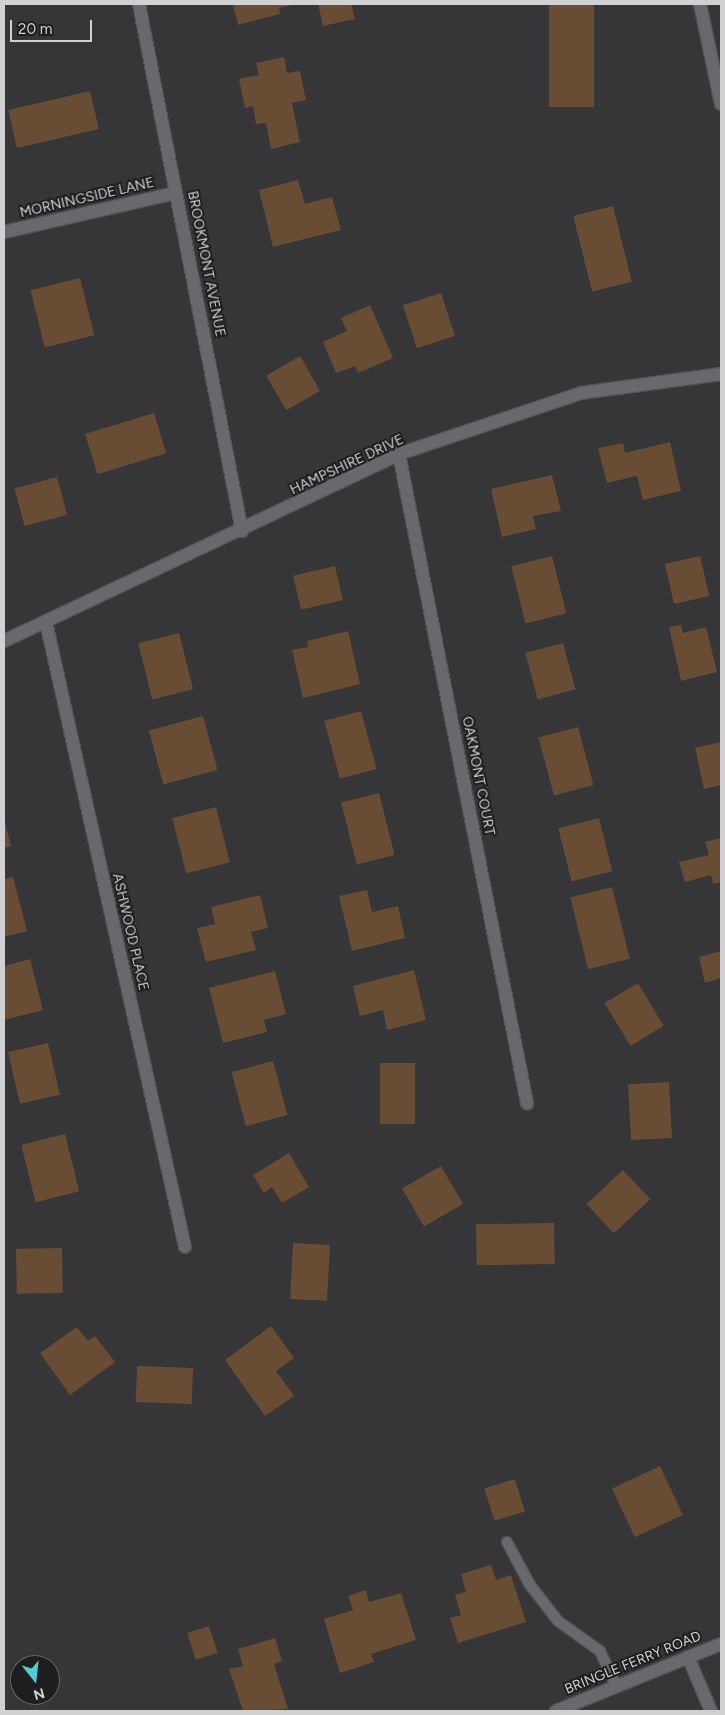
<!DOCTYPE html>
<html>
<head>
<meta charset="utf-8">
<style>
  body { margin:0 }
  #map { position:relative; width:725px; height:1715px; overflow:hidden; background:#363639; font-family:Figtree,sans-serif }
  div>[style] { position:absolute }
  .building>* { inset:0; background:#684c33; transform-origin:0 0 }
  .roads { filter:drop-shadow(1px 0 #545356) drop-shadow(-1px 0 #545356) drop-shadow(0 1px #545356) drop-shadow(0 -1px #545356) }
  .lane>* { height:10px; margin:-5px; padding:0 5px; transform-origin:5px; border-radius:5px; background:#69686c }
  .street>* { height:12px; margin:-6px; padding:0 6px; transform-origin:6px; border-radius:6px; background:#69686c }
  .secondary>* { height:12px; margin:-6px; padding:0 6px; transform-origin:6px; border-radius:6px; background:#69686c }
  span { translate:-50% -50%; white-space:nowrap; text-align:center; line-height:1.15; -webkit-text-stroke:4px #1e1d1f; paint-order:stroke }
  .street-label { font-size:14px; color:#d1d1d3 }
  .frame { position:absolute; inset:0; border:5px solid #d1d1d3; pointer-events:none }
  .north { position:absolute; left:10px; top:1655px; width:50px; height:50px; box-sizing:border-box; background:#1e1d1f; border:1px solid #666567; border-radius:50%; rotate:164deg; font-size:14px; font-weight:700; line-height:20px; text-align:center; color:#d1d1d3 }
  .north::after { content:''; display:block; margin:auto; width:18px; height:22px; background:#52cdcd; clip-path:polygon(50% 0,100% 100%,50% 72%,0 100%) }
  .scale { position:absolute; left:10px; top:20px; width:82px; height:22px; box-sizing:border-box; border:2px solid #d1d1d3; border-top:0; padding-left:6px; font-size:15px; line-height:18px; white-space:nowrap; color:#d1d1d3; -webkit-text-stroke:4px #1e1d1f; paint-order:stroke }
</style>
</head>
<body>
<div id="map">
  <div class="building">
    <div style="clip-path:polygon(233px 4px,292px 4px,292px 5px,279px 8px,280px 14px,238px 25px)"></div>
    <div style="clip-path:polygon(318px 4px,351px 4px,355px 19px,323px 26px)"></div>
    <div style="left:549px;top:4px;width:45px;height:103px"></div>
    <div style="clip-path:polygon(284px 57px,287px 73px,300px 71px,306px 100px,292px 103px,300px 142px,271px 149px,266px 123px,256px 124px,253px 106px,245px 108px,239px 79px,259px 75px,256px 63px)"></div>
    <div style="left:90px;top:91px;width:39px;height:84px;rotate:77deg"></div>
    <div style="clip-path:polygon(298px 180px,305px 204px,332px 197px,341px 230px,273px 247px,259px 190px)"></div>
    <div style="left:613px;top:206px;width:78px;height:41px;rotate:76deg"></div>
    <div style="left:80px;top:278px;width:59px;height:51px;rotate:76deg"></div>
    <div style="left:441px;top:293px;width:45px;height:40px;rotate:72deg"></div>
    <div style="clip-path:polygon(370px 305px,393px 358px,358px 373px,355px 366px,336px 373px,323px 342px,347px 331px,341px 318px)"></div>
    <div style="left:300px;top:356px;width:40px;height:39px;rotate:60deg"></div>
    <div style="left:154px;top:413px;width:42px;height:72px;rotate:73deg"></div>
    <div style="clip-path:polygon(670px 442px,681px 491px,643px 500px,637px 476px,607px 483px,598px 448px,623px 443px,625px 453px)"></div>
    <div style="clip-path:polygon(552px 475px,561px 511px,533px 516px,536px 529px,502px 537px,491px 489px)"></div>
    <div style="left:57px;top:477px;width:39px;height:44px;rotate:75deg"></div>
    <div style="left:552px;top:556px;width:59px;height:42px;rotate:76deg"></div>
    <div style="left:700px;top:556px;width:41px;height:36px;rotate:77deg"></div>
    <div style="left:335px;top:566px;width:35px;height:43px;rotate:77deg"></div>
    <div style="clip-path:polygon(681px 625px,683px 633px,706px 627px,717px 672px,681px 681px,669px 627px)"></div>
    <div style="clip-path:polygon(348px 631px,360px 684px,303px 698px,292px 650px,308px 647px,307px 641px)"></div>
    <div style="left:179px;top:633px;width:58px;height:42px;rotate:76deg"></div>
    <div style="left:563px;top:643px;width:48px;height:39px;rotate:75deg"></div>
    <div style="left:361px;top:711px;width:60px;height:38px;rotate:75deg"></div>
    <div style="left:203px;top:716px;width:56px;height:56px;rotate:75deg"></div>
    <div style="left:578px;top:727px;width:60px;height:41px;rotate:75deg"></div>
    <div style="clip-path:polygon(721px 742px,721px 785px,704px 789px,695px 748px)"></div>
    <div style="left:379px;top:793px;width:64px;height:39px;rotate:76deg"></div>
    <div style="left:216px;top:807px;width:57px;height:45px;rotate:76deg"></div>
    <div style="left:599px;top:818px;width:55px;height:42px;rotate:76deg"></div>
    <div style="clip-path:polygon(4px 819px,11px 846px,4px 848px)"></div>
    <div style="clip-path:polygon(721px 838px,721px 882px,713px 884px,711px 875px,685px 882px,679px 862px,709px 855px,705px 842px)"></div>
    <div style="clip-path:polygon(13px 877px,27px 931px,4px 937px,4px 879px)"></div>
    <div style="left:612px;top:887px;width:74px;height:43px;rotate:76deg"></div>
    <div style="clip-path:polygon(367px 890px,372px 912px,398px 906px,405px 938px,352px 951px,339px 896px)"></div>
    <div style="clip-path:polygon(260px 895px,268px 928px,251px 932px,256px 950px,206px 962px,197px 928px,215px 924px,211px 907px)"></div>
    <div style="clip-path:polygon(721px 951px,721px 978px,705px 983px,699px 957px)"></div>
    <div style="clip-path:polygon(30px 959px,43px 1010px,4px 1020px,4px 966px)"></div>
    <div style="clip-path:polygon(414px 970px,426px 1020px,387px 1030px,383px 1010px,360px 1016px,353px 986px)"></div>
    <div style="clip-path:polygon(275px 971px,286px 1014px,264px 1020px,267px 1032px,223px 1043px,209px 988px)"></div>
    <div style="left:638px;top:983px;width:50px;height:39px;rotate:59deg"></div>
    <div style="left:48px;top:1043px;width:53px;height:41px;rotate:77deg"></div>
    <div style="left:273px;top:1061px;width:56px;height:43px;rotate:75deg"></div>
    <div style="left:380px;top:1063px;width:35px;height:61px"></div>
    <div style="left:669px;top:1082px;width:56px;height:41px;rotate:87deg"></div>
    <div style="left:65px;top:1134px;width:59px;height:45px;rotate:76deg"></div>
    <div style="clip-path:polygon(289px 1153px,309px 1187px,282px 1203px,272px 1187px,264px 1193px,253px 1175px)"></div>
    <div style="left:441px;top:1166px;width:44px;height:45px;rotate:60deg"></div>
    <div style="left:623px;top:1170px;width:40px;height:50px;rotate:47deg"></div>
    <div style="left:554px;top:1223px;width:41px;height:78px;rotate:89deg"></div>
    <div style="left:293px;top:1243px;width:37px;height:56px;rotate:3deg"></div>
    <div style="left:62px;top:1248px;width:45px;height:46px;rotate:89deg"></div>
    <div style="clip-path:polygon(271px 1326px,294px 1358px,276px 1371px,294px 1396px,265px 1416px,225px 1360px)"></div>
    <div style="clip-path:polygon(77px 1327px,88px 1341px,95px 1336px,115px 1362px,70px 1395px,40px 1353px)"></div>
    <div style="left:137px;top:1366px;width:56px;height:36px;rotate:2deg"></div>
    <div style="left:660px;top:1466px;width:54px;height:53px;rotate:65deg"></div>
    <div style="left:515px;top:1479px;width:34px;height:32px;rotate:73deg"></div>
    <div style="clip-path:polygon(491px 1565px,496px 1580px,511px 1575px,526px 1622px,458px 1643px,450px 1618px,461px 1615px,455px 1595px,466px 1592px,461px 1574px)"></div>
    <div style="clip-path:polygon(366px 1590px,369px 1602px,401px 1593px,416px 1640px,371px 1654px,374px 1662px,340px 1673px,324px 1619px,353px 1610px,348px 1596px)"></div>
    <div style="left:209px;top:1626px;width:28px;height:23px;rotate:72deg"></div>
    <div style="clip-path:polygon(275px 1638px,282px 1661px,274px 1664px,288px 1709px,243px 1711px,229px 1669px,243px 1666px,238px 1649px)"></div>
  </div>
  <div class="roads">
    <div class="lane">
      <div style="left:507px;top:1542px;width:49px;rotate:61.9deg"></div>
      <div style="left:530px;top:1585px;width:46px;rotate:52.1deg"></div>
      <div style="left:558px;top:1621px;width:52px;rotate:35.5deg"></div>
      <div style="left:600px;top:1651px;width:38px;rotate:65deg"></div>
    </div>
    <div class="street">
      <div style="left:139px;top:4px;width:537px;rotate:78.94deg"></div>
      <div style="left:700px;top:4px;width:102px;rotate:78.1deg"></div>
      <div style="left:4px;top:232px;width:176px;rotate:-12.8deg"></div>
      <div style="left:399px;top:454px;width:662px;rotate:78.84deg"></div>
      <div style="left:46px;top:622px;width:640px;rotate:77.46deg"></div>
      <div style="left:4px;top:641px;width:437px;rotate:-25.3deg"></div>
      <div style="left:399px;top:454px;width:192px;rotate:-18.5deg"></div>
      <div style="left:581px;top:393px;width:141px;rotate:-7.7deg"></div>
      <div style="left:688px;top:1657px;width:59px;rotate:66.9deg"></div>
    </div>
    <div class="secondary">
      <div style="left:556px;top:1711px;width:178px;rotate:-22.1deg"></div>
    </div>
  </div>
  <div class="street-label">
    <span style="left:87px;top:198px;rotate:-13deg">MORNINGSIDE LANE</span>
    <span style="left:206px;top:264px;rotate:79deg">BROOKMONT AVENUE</span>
    <span style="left:347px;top:465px;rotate:-25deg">HAMPSHIRE DRIVE</span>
    <span style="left:478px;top:776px;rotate:79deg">OAKMONT COURT</span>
    <span style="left:130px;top:932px;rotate:77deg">ASHWOOD PLACE</span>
    <span style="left:633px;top:1663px;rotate:-22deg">BRINGLE FERRY ROAD</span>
  </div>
  <div class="frame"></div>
  <div class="north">N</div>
  <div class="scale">20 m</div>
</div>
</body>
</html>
